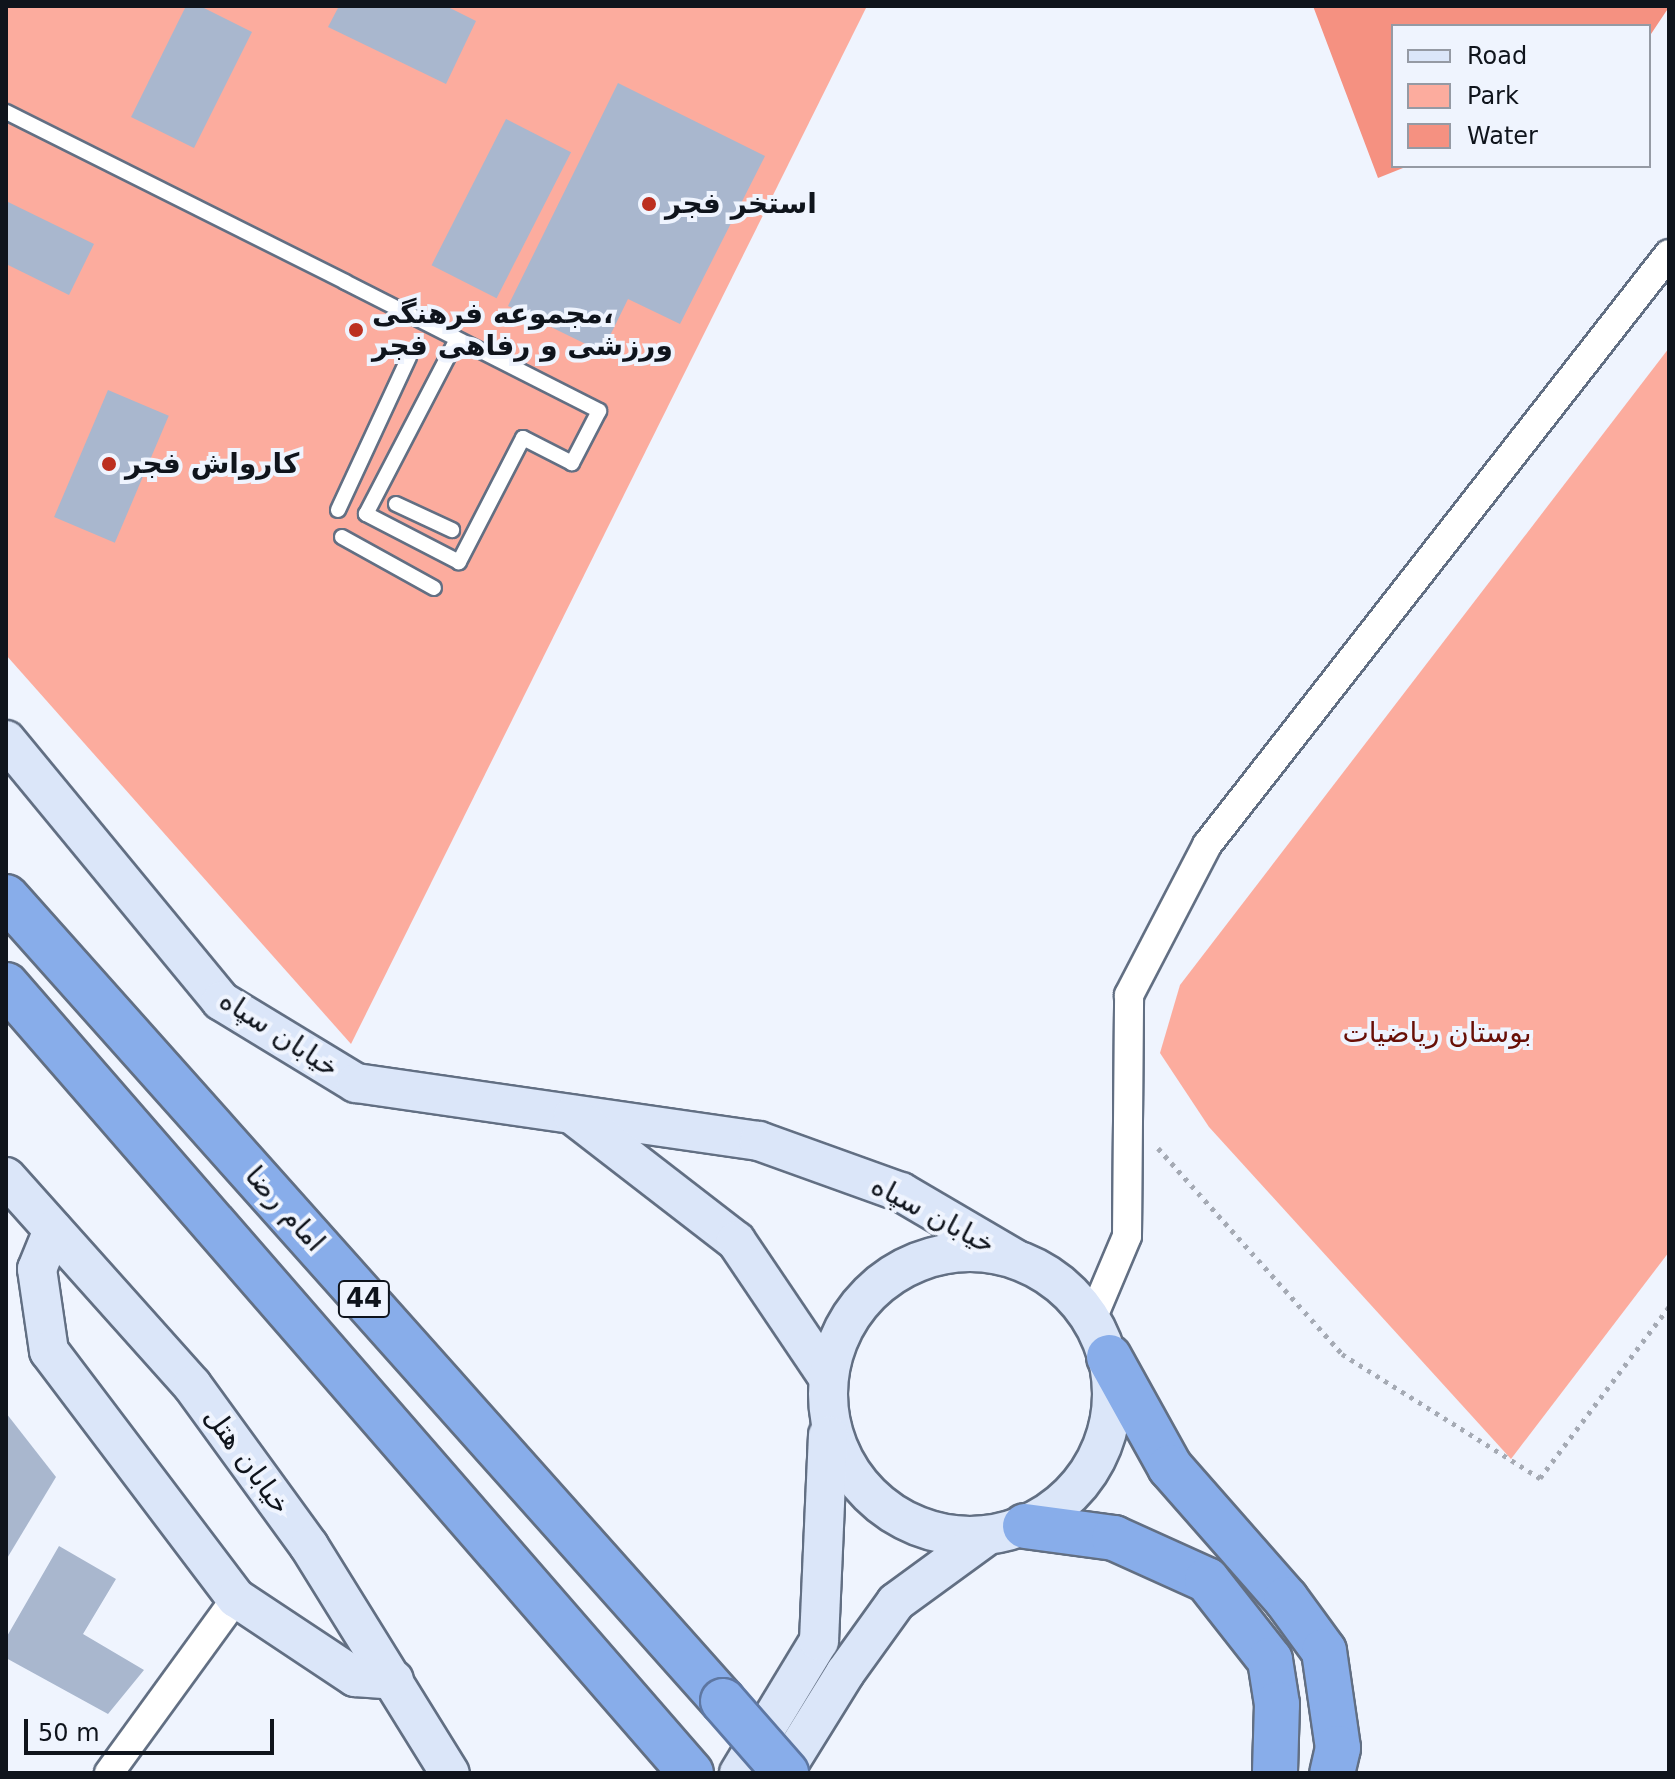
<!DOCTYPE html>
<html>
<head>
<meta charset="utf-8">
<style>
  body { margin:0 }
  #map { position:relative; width:1675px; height:1779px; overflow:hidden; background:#eff4fe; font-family:"DejaVu Sans","Noto Sans Arabic",sans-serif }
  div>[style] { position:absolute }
  .green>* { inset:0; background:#fcac9e }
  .water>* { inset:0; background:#f59181 }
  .building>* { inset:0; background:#a9b7ce; transform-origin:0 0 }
  .path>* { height:5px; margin-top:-2.5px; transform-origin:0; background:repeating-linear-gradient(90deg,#a5aab4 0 4px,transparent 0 10px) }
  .roads { filter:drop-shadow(2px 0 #626f83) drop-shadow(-2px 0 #626f83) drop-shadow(0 2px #626f83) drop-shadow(0 -2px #626f83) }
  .lane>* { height:14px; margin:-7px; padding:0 7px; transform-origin:7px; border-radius:7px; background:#fff }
  .street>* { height:28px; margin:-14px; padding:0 14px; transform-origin:14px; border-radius:14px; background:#fff }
  .secondary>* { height:38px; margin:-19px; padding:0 19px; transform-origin:19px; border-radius:19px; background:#dbe6f9 }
  .secondary>.ring { margin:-19px; padding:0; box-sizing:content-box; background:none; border:38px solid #dbe6f9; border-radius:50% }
  .highway>* { height:44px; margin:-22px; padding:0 22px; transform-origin:22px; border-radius:22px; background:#88adea }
  .bridges { filter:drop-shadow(2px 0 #5e77a2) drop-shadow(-2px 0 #5e77a2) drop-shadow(0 2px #5e77a2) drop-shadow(0 -2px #5e77a2) }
  .highway-bridge>* { height:44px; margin:-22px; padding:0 22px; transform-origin:22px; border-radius:22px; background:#88adea }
  .dots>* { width:22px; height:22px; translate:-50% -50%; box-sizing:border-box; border:4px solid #eff4fe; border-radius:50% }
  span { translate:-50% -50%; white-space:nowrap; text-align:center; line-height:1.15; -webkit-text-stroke:8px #eff4fe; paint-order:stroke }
  .shield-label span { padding:2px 6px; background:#eff4fe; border:2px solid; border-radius:6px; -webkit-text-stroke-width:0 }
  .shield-label { font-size:26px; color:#0f141c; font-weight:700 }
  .poi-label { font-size:28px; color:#0f141c; font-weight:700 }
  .left { translate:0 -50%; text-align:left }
  .park-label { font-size:28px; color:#680f06 }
  .street-label { font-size:28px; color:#0f141c }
  .frame { position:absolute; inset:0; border:8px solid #0f141c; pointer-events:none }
  .legend { position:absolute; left:1391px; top:24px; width:260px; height:144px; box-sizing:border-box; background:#eff4fe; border:2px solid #959aa4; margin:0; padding:10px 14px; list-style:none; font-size:24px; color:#0f141c }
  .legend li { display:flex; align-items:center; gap:16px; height:40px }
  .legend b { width:40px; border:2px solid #959aa4 }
  .scale { position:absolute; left:24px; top:1719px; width:250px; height:36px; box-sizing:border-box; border:4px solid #0f141c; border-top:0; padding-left:10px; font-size:24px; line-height:28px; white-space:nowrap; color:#0f141c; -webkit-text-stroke:6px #eff4fe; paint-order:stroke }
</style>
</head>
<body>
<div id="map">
  <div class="green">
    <div style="clip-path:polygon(6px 6px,867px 6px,351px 1044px,6px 655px)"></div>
    <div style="clip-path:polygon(1669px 348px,1669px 1252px,1511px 1459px,1209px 1127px,1160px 1053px,1180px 985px)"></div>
  </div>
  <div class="water">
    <div style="clip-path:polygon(1313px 6px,1669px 6px,1669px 7px,1649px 37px,1649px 26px,1393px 26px,1393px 166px,1408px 166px,1378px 178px)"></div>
  </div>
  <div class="building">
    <div style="clip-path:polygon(186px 6px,200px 6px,252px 32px,194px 148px,131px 117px)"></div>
    <div style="clip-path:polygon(339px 6px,446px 6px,476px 21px,446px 84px,328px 27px)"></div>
    <div style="clip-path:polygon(618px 83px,765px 156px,680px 324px,628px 299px,602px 352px,508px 306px)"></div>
    <div style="left:506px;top:119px;width:73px;height:164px;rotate:27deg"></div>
    <div style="clip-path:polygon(6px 201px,94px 244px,69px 295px,6px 264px)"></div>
    <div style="left:108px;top:390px;width:66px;height:138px;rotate:23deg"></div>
    <div style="clip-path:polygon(6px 1413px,56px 1477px,6px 1560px)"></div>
    <div style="clip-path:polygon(59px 1546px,116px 1579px,83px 1634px,144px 1670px,108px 1714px,6px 1658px,6px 1638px)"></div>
  </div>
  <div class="path">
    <div style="left:1158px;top:1148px;width:276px;rotate:48.2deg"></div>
    <div style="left:1342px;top:1354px;width:234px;rotate:32.1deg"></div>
    <div style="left:1540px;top:1478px;width:214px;rotate:-53deg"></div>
  </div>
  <div class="roads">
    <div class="lane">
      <div style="left:6px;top:112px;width:379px;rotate:26.6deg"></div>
      <div style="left:345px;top:282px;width:285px;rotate:26.9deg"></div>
      <div style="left:599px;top:411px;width:59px;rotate:117.4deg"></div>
      <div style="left:572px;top:463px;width:55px;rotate:-153deg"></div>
      <div style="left:523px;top:438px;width:140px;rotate:117.3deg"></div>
      <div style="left:459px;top:562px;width:105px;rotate:-152.7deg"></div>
      <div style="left:366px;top:514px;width:197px;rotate:-62.5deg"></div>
      <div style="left:396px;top:504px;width:62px;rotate:24.9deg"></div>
      <div style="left:338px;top:510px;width:169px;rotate:-65.1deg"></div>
      <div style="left:342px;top:537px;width:105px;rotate:29deg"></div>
    </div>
    <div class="street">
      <div style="left:1092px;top:1319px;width:90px;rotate:-67.1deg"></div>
      <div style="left:1127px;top:1236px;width:241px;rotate:-89.5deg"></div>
      <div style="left:1129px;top:995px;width:169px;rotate:-62.5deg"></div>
      <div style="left:1207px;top:845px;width:750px;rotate:-51.98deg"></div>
      <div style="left:109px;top:1773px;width:216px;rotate:-54deg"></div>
    </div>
    <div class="secondary">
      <div style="left:6px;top:740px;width:338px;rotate:50.5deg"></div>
      <div style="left:221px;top:1001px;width:158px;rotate:31.3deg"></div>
      <div style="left:356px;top:1083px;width:407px;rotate:8.2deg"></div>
      <div style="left:759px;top:1141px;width:151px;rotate:19.8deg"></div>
      <div style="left:901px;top:1192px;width:132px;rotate:30.4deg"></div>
      <div style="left:573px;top:1115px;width:206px;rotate:37.7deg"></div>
      <div style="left:736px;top:1241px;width:163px;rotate:56deg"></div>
      <div style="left:6px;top:1177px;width:279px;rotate:48.2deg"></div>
      <div style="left:192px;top:1385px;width:199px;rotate:54deg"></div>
      <div style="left:309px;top:1546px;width:267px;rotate:58.2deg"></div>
      <div style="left:53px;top:1230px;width:42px;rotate:112.3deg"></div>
      <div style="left:37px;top:1269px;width:83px;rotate:81.7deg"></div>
      <div style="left:49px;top:1351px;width:310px;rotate:52.9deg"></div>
      <div style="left:236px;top:1598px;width:143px;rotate:33.6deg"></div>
      <div style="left:355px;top:1677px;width:39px;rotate:4deg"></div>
      <div class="ring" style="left:828px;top:1252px;width:246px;height:246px"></div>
      <div style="left:739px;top:1773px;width:154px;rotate:-58.8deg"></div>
      <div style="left:819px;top:1641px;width:206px;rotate:-87.5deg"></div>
      <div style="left:783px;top:1773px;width:118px;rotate:-58.2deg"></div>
      <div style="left:845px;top:1673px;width:87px;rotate:-54.3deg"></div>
      <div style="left:896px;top:1602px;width:110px;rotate:-36.1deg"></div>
    </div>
    <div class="highway">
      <div style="left:6px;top:897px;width:1077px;rotate:48.27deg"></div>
      <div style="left:6px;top:985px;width:1044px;rotate:49deg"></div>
      <div style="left:1109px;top:1357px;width:126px;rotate:61deg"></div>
      <div style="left:1170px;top:1467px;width:176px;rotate:48.7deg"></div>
      <div style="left:1286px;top:1599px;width:64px;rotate:53.8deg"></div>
      <div style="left:1324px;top:1651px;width:98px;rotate:81.8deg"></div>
      <div style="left:1338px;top:1748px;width:26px;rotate:103deg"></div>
      <div style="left:1025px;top:1526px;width:90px;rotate:7.7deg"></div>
      <div style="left:1114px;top:1538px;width:102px;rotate:24.3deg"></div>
      <div style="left:1207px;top:1580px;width:102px;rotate:51.8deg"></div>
      <div style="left:1270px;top:1660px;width:45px;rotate:81deg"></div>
      <div style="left:1277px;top:1704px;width:69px;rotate:91.7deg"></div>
    </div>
  </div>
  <div class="bridges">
    <div class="highway-bridge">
      <div style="left:723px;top:1701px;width:96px;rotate:48.8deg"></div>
    </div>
  </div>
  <div class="dots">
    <div style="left:649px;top:204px;background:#bc2f20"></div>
    <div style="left:356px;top:330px;background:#bc2f20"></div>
    <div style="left:109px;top:464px;background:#bc2f20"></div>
  </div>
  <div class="shield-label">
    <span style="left:364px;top:1299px">44</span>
  </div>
  <div class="poi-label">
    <span class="left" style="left:665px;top:204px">استخر فجر</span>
    <span class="left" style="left:372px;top:330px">مجموعه فرهنگی،<br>ورزشی و رفاهی فجر</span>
    <span class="left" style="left:125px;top:464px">کارواش فجر</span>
  </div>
  <div class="park-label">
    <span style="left:1437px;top:1033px">بوستان ریاضیات</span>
  </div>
  <div class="street-label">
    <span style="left:279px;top:1034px;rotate:33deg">خیابان سپاه</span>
    <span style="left:285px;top:1209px;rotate:48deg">امام رضا</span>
    <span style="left:933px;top:1215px;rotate:28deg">خیابان سپاه</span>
    <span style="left:247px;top:1461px;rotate:54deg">خیابان هتل</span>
  </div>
  <div class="frame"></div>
  <ul class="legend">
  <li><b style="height:10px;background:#dbe6f9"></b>Road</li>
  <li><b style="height:22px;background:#fcac9e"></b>Park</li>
  <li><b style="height:22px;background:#f59181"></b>Water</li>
  </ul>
  <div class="scale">50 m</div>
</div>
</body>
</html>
